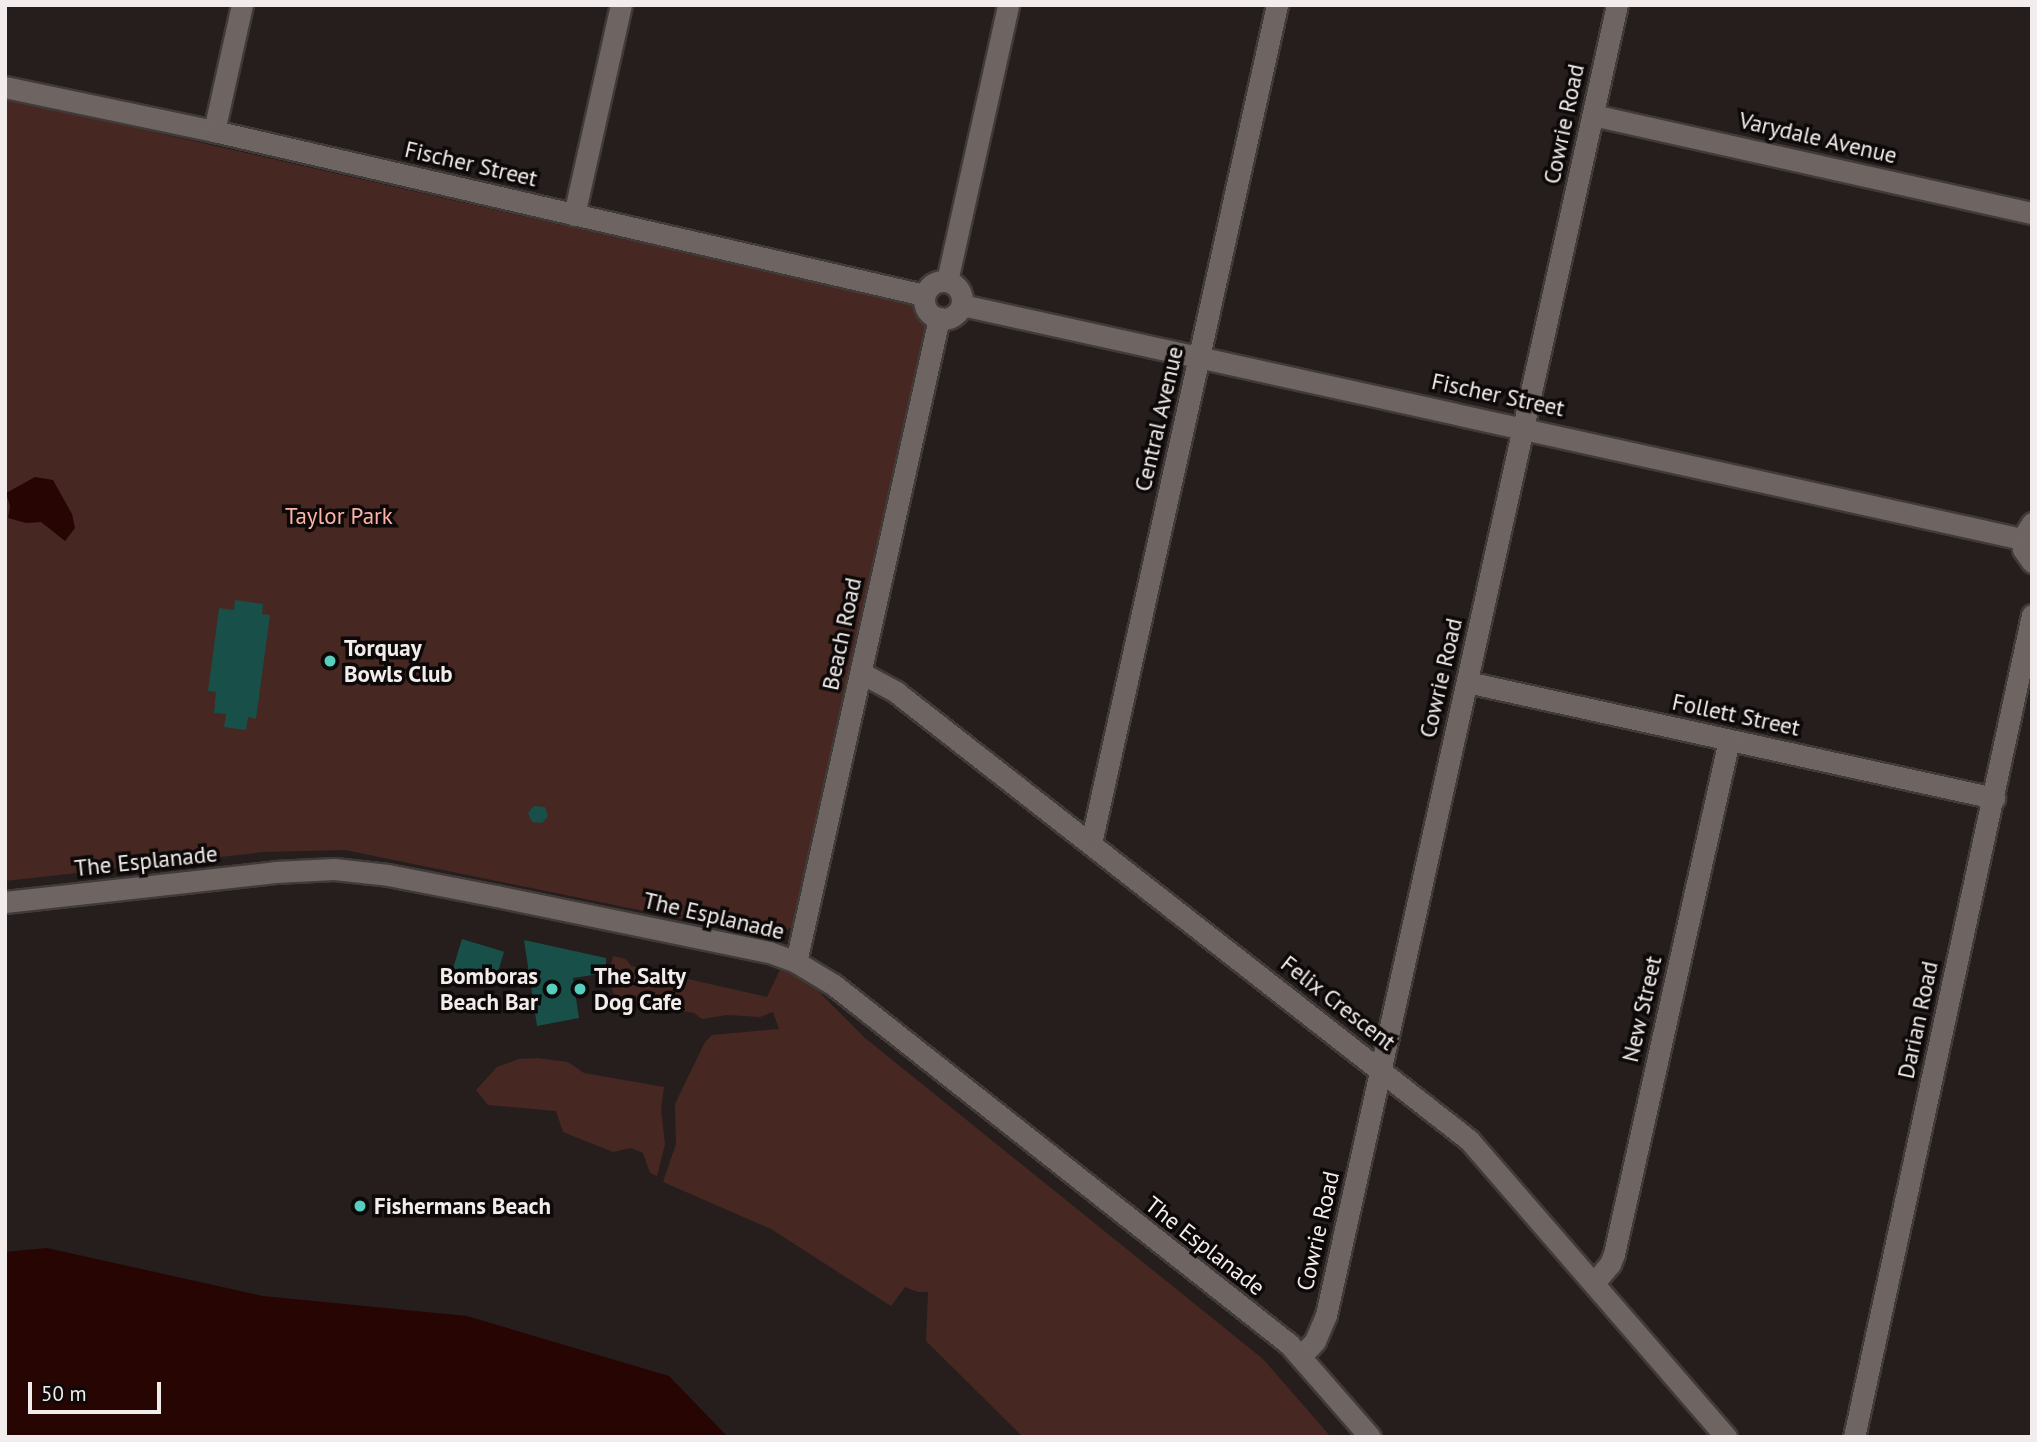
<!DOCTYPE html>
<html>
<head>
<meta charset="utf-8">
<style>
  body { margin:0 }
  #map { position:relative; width:2037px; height:1442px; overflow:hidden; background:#251e1d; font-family:"PT Sans",sans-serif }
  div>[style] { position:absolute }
  .green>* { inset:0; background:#472721 }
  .water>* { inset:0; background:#270503 }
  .building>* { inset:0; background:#184f49; transform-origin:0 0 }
  .roads { filter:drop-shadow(2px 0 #403a39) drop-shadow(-2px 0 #403a39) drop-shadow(0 2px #403a39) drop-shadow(0 -2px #403a39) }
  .minor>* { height:21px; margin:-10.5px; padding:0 10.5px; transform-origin:10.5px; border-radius:10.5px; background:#6e6563 }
  .tertiary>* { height:21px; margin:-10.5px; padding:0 10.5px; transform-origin:10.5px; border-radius:10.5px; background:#6e6563 }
  .tertiary>.ring { margin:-10.5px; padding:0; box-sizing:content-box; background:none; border:21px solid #6e6563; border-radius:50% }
  .dots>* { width:19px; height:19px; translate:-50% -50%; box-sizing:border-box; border:4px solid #0c0908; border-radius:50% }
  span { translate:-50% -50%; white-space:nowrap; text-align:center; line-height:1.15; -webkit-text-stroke:7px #0c0908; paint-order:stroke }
  .street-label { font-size:23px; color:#f2edec }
  .park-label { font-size:23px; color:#fdb4a7 }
  .poi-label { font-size:23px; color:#f2edec; font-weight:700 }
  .left { translate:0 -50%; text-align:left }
  .right { translate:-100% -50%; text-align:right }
  .frame { position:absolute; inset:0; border:7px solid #f2edec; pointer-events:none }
  .scale { position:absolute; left:28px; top:1382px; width:133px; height:32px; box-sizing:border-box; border:4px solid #f2edec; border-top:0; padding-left:9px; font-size:21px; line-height:24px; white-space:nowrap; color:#f2edec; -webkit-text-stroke:5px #0c0908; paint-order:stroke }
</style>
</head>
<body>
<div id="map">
  <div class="green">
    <div style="clip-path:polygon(5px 98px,917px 306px,929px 328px,793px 927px,771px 937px,345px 850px,264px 852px,5px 881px)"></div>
    <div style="clip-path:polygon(613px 956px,626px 959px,631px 966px,767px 997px,780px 970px,809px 982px,865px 1038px,1263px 1359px,1331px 1437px,1023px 1437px,926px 1341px,928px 1292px,918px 1292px,905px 1287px,891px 1306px,771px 1229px,663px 1182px,676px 1144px,675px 1104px,705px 1042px,712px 1035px,779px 1029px,773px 1012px,760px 1017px,727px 1015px,702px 1019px,694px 1013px,616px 1000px,608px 978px)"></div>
    <div style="clip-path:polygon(538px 1058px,568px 1062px,584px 1073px,664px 1087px,661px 1109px,665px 1144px,657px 1176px,650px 1173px,643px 1153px,631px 1148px,613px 1152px,563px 1132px,556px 1111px,488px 1105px,476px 1090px,497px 1067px,519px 1059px)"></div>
  </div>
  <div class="water">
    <div style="clip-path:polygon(35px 477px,53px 480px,72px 514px,75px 528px,65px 541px,41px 522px,26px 523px,8px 518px,10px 506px,6px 493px)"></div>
    <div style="clip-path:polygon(47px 1248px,263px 1296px,467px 1316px,669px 1376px,728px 1437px,5px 1437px,5px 1252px)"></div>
  </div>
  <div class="building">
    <div style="clip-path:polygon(235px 600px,263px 604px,262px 614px,270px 615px,256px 719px,248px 717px,246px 730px,224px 727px,226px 714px,214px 713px,216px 692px,208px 691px,219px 608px,234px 610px)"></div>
    <div style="clip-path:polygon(534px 806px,545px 807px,548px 816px,542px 823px,532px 822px,528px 813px)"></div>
    <div style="left:462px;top:939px;width:44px;height:37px;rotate:17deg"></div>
    <div style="clip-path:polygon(524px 940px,606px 958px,606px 973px,573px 978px,579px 1018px,537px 1026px)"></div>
  </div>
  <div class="roads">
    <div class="minor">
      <div style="left:1593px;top:115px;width:450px;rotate:12.6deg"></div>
      <div style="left:214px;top:131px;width:129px;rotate:-77.5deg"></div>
      <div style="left:574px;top:215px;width:215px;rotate:-77.4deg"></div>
      <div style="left:947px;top:281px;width:283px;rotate:-77.5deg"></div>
      <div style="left:861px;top:673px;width:40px;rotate:28deg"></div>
      <div style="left:896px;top:692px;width:727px;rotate:38.02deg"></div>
      <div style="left:1469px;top:1140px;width:393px;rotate:49.1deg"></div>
      <div style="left:1467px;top:682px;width:540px;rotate:12.41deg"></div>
      <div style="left:1091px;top:843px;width:858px;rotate:-77.49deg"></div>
      <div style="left:796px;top:962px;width:660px;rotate:-77.48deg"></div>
      <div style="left:1594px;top:1283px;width:25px;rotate:-50deg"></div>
      <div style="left:1610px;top:1264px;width:11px;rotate:-68deg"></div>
      <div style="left:1614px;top:1254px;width:527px;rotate:-77.39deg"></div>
      <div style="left:1302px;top:1355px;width:19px;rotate:-47deg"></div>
      <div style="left:1315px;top:1341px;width:28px;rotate:-67deg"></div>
      <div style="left:1326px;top:1315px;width:1342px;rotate:-77.48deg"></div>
    </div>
    <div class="tertiary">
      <div style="left:5px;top:87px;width:214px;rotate:11.9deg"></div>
      <div style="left:214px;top:131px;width:729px;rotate:13.01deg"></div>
      <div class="ring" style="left:924px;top:281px;width:17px;height:17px"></div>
      <div style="left:962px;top:305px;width:1086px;rotate:12.45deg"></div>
      <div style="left:2032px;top:523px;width:19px;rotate:122deg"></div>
      <div style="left:2022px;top:539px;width:10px;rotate:84deg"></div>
      <div style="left:2023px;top:549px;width:16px;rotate:55deg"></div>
      <div style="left:5px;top:902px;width:272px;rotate:-6.3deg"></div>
      <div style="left:275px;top:872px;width:59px;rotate:-2.9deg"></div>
      <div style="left:334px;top:869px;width:54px;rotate:6.3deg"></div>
      <div style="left:388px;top:875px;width:110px;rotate:11deg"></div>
      <div style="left:496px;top:896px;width:279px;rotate:11.6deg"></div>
      <div style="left:769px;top:952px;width:29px;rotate:20deg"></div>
      <div style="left:796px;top:962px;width:44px;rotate:31.2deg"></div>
      <div style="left:834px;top:985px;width:580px;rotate:38.27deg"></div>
      <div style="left:1289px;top:1344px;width:123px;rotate:48.9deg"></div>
      <div style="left:1854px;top:1437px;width:841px;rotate:-77.78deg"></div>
    </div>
  </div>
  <div class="dots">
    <div style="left:330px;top:661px;background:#58cebf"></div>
    <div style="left:552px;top:989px;background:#58cebf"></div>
    <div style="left:580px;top:989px;background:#58cebf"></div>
    <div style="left:360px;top:1206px;background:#58cebf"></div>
  </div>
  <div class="street-label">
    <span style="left:1564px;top:124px;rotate:-78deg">Cowrie Road</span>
    <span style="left:1818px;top:138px;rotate:13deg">Varydale Avenue</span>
    <span style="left:471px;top:164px;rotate:13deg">Fischer Street</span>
    <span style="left:1498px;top:395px;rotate:12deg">Fischer Street</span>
    <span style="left:1159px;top:419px;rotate:-77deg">Central Avenue</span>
    <span style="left:842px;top:634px;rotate:-78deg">Beach Road</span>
    <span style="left:1441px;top:678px;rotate:-77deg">Cowrie Road</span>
    <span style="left:1736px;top:715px;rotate:12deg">Follett Street</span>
    <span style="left:146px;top:861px;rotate:-6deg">The Esplanade</span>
    <span style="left:714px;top:916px;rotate:13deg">The Esplanade</span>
    <span style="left:1338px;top:1003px;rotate:38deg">Felix Crescent</span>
    <span style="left:1642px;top:1009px;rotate:-77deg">New Street</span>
    <span style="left:1918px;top:1020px;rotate:-78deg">Darian Road</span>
    <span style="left:1318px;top:1231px;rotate:-77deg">Cowrie Road</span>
    <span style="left:1205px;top:1246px;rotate:38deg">The Esplanade</span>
  </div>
  <div class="park-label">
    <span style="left:339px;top:516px">Taylor Park</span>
  </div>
  <div class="poi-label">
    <span class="left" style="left:344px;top:661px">Torquay<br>Bowls Club</span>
    <span class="right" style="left:538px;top:989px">Bomboras<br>Beach Bar</span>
    <span class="left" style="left:594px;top:989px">The Salty<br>Dog Cafe</span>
    <span class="left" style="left:374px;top:1206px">Fishermans Beach</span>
  </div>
  <div class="frame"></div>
  <div class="scale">50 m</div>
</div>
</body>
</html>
